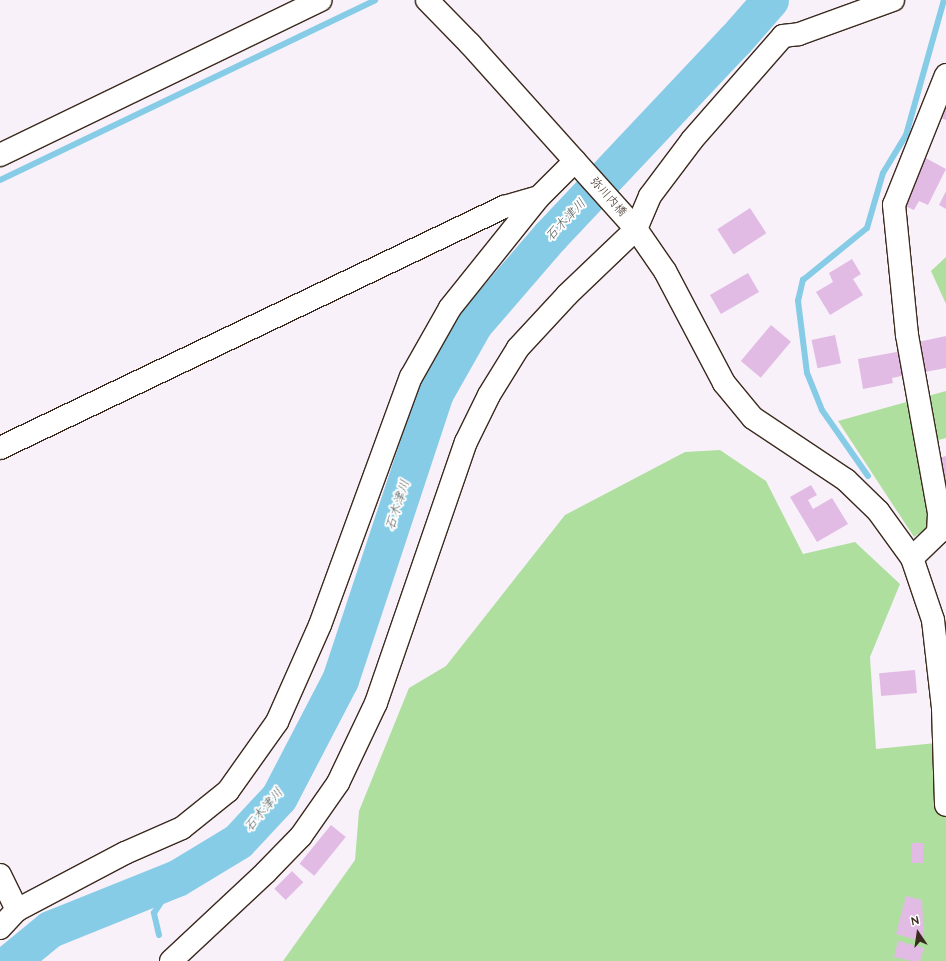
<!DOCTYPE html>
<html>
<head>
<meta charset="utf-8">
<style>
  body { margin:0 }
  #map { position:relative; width:946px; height:961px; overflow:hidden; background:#f9f1fa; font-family:"Architects Daughter","Klee One",sans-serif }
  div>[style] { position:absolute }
  .green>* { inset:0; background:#aedf9f }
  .stream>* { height:6px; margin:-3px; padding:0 3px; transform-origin:3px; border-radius:3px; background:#86cce7 }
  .river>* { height:37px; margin:-18.5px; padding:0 18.5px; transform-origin:18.5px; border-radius:18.5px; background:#86cce7 }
  .building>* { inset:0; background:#e1bbe4; transform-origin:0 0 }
  .roads { filter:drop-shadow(1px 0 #3b2a1e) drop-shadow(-1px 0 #3b2a1e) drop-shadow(0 1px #3b2a1e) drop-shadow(0 -1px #3b2a1e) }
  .minor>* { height:22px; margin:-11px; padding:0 11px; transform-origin:11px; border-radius:11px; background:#fff }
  span { translate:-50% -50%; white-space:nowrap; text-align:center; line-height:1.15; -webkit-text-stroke:4px #fff; paint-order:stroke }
  .street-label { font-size:12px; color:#3b2a1e }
  .water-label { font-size:13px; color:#525b5a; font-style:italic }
  .north { position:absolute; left:898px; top:913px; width:40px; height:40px; -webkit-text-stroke:3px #fff; paint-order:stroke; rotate:347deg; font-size:11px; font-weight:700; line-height:16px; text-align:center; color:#3b2a1e }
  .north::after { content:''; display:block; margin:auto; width:14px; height:18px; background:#3b2a1e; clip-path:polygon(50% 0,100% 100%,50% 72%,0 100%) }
</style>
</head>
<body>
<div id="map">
  <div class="green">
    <div style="clip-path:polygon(946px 257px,946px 304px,931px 271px)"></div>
    <div style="clip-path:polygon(946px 391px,946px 438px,920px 445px,935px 522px,914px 537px,838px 421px)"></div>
    <div style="clip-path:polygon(720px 450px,766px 481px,803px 554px,855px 542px,900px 584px,870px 657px,876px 749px,946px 742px,946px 961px,283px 961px,355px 860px,359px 811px,409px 688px,446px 666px,565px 515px,685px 452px)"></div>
  </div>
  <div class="stream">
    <div style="left:0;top:180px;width:416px;rotate:-25.6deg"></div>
    <div style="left:868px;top:476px;width:80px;rotate:-124.9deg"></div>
    <div style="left:822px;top:410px;width:40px;rotate:-112deg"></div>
    <div style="left:807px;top:373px;width:73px;rotate:-97.1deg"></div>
    <div style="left:798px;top:301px;width:22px;rotate:-77deg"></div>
    <div style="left:803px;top:280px;width:82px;rotate:-39.1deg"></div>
    <div style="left:867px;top:228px;width:57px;rotate:-73.8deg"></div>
    <div style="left:883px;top:173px;width:44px;rotate:-58.8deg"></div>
    <div style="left:906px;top:135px;width:140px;rotate:-74.3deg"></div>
    <div style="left:159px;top:935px;width:23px;rotate:-103deg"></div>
    <div style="left:154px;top:913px;width:42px;rotate:-56.7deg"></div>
  </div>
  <div class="river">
    <div style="left:11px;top:961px;width:50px;rotate:-39.4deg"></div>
    <div style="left:50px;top:929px;width:137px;rotate:-21.9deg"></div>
    <div style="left:177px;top:878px;width:71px;rotate:-31.2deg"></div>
    <div style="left:238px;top:841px;width:60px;rotate:-47deg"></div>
    <div style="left:279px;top:797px;width:132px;rotate:-62.5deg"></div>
    <div style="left:340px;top:680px;width:302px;rotate:-71.7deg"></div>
    <div style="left:435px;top:393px;width:79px;rotate:-60.5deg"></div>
    <div style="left:474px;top:324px;width:116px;rotate:-49.2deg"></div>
    <div style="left:550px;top:236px;width:270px;rotate:-46.7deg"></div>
    <div style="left:735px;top:40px;width:53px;rotate:-48.8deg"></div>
  </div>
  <div class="building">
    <div style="clip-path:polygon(946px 102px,946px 120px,939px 117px)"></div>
    <div style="clip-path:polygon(922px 156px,946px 169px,928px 205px,919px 201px,914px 210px,905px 206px,916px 183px,910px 180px)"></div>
    <div style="clip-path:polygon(946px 191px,946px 209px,939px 205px)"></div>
    <div style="left:750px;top:208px;width:30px;height:39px;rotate:57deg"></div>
    <div style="clip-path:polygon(852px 259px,861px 274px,853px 279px,863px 295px,830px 315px,816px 292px,833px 282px,829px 273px)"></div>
    <div style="left:748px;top:273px;width:22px;height:44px;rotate:60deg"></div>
    <div style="left:771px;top:325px;width:26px;height:47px;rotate:40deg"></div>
    <div style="left:835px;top:335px;width:29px;height:24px;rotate:78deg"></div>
    <div style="clip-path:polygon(946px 336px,946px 368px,925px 372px,918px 342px)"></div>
    <div style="clip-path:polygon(902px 351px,906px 375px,892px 378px,893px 383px,863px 389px,858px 359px)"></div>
    <div style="clip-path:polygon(946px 456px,946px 483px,944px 483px,939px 458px)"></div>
    <div style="clip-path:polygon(811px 485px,817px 495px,808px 500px,813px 509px,832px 498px,848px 524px,817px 542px,790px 497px)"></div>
    <div style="left:915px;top:670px;width:23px;height:36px;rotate:85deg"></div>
    <div style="left:331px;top:825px;width:19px;height:50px;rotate:39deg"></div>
    <div style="left:912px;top:843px;width:11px;height:20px"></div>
    <div style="left:292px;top:871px;width:16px;height:25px;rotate:45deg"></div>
    <div style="clip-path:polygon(906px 896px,922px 900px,924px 942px,896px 934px)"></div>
    <div style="clip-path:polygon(898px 941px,924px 948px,920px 961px,912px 961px,894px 957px)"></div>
  </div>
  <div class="roads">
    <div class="minor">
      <div style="left:427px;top:0;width:62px;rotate:45.7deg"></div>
      <div style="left:470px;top:44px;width:249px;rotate:48.1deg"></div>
      <div style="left:636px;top:229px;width:51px;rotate:55.4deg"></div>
      <div style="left:665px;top:271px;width:127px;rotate:62.2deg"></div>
      <div style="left:724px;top:383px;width:45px;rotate:50.4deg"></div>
      <div style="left:753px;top:418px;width:112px;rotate:33.7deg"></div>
      <div style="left:846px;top:480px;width:45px;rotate:44.1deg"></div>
      <div style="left:878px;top:511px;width:58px;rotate:54.1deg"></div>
      <div style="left:912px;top:558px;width:65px;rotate:71.3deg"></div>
      <div style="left:933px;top:620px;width:89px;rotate:83.5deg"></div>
      <div style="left:943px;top:708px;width:97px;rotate:88.2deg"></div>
      <div style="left:0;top:155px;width:356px;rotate:-25.8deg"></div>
      <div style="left:0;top:448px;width:559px;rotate:-25.56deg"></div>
      <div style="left:504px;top:207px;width:36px;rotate:-16deg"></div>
      <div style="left:539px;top:197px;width:51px;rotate:-45deg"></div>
      <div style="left:912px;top:558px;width:36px;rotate:-44deg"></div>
      <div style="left:938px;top:533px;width:20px;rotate:-87deg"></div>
      <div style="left:939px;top:513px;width:181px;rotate:-100.2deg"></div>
      <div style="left:907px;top:335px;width:131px;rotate:-95.7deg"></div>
      <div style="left:894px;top:205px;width:140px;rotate:-68.2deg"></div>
      <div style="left:0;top:875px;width:39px;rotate:64deg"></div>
      <div style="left:0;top:928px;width:25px;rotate:-47deg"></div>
      <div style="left:17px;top:910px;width:122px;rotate:-27.8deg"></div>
      <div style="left:125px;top:853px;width:62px;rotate:-23.7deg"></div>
      <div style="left:182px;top:828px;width:59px;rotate:-38.8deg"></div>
      <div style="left:228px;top:791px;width:85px;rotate:-54.6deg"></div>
      <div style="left:277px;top:722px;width:106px;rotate:-66.1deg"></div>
      <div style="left:320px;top:625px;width:264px;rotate:-69.9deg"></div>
      <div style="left:411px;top:377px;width:79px;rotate:-60.5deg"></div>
      <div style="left:450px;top:308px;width:142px;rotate:-51.3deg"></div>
      <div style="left:171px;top:961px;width:130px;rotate:-43.1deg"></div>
      <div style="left:266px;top:872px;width:50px;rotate:-45.8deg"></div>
      <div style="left:301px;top:836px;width:65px;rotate:-55.1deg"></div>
      <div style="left:338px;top:783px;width:89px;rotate:-64.6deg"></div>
      <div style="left:376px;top:703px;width:276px;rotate:-71deg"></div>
      <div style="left:466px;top:442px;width:52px;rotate:-63.9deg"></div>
      <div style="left:489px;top:395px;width:55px;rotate:-58.3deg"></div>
      <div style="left:518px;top:348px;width:72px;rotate:-47.2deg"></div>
      <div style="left:567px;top:295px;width:95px;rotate:-43.7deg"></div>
      <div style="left:636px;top:229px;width:36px;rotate:-67deg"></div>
      <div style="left:650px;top:196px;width:70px;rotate:-53.1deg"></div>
      <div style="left:692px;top:140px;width:138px;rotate:-48.8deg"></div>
      <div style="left:783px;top:36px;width:16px;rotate:-7deg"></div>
      <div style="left:799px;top:34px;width:100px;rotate:-19.9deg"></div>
    </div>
  </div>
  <div class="street-label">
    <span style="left:608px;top:197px;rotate:48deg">弥川内橋</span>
  </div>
  <div class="water-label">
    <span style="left:566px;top:220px;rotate:-47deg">石木津川</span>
    <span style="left:398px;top:505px;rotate:-72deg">石木津川</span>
    <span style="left:264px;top:810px;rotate:-50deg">石木津川</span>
  </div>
  <div class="north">N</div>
</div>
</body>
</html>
